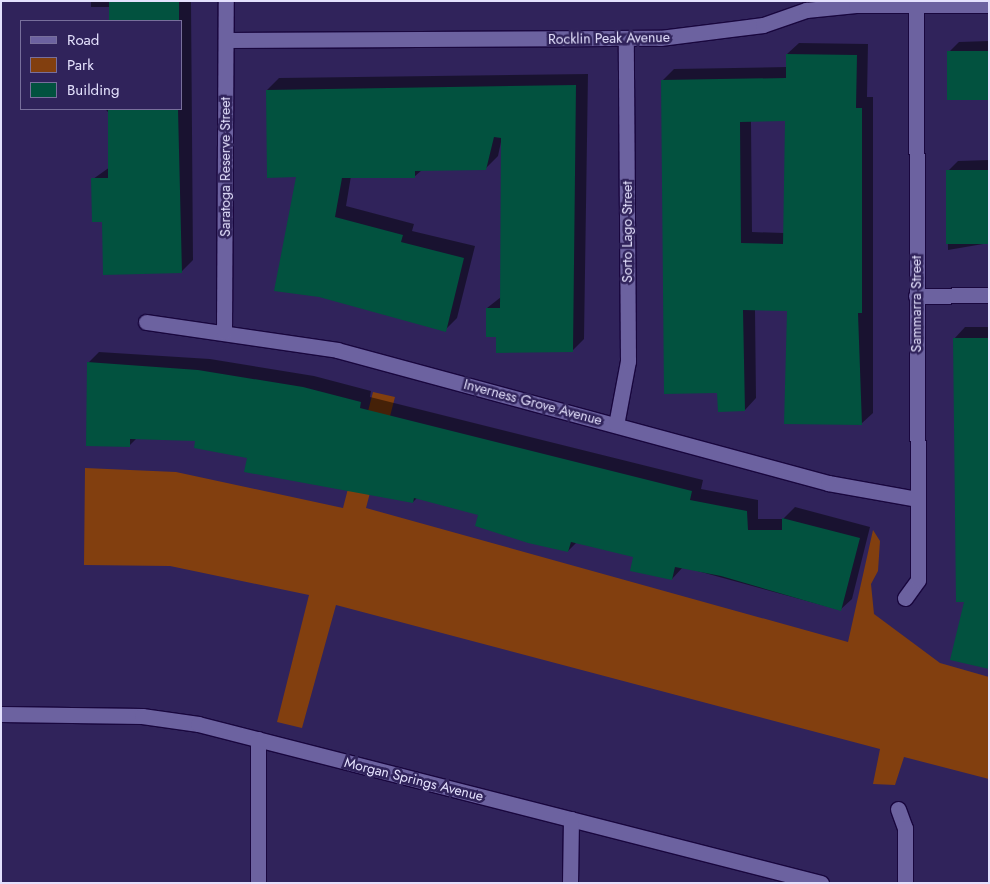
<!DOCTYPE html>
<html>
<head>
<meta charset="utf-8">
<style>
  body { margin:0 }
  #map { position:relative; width:990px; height:884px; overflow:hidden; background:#30235b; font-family:Jost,sans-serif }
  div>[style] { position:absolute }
  .green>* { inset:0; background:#823f0f }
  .shadow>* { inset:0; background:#0007 }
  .building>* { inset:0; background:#02523f; transform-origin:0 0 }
  .roads { filter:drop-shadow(1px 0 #19073e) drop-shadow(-1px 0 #19073e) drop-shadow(0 1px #19073e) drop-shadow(0 -1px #19073e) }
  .minor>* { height:15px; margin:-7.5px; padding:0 7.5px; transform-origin:7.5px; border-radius:7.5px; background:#6c62a0 }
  span { translate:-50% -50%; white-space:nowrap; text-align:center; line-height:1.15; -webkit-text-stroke:5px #30235b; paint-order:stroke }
  .street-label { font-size:14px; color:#e4e1fd }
  .frame { position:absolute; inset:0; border:2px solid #e4e1fd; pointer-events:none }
  .legend { position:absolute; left:20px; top:20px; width:162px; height:90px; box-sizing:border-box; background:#30235b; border:1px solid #786f9c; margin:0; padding:6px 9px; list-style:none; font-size:15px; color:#e4e1fd }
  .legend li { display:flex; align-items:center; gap:10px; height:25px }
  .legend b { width:25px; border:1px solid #786f9c }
</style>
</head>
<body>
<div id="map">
  <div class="green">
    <div style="clip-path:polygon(373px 392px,395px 397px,366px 508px,848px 642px,873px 530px,880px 541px,878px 571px,871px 584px,874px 614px,940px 663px,989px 677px,989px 779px,904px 757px,895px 785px,873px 784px,880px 749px,336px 605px,302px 728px,277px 722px,309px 595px,170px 566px,84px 565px,85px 468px,176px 472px,343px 508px)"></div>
  </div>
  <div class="shadow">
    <div style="clip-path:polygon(91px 1px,191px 1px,193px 260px,181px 272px,103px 221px,93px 179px,110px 167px,109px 113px,105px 109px,181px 109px,181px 21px,109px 21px,110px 7px,91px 7px)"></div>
    <div style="clip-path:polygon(989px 41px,989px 99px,948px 53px,959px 42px)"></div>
    <div style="clip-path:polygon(evenodd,799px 43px,868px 44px,867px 97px,873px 97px,873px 413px,861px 424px,788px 310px,755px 309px,756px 398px,745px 410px,718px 392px,662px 81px,674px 69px,787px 67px,787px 54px,799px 43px,786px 120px,784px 233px,752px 232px,751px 121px,786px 120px)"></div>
    <div style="clip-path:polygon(588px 74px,584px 339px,572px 351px,497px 336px,487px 308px,501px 297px,501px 142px,498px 156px,486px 168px,422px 170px,414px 177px,351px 176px,346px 206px,414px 224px,412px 231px,475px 246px,457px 318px,445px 330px,319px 296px,297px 176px,267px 90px,279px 78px)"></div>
    <div style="clip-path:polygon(989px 160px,989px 243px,948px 250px,947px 172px,958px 161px)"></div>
    <div style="clip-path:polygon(965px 327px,989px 327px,989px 667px,965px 601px,954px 339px)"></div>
    <div style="clip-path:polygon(99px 352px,210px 359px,314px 376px,371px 391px,370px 397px,703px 480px,701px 489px,758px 500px,758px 519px,783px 519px,795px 507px,870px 527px,852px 599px,840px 610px,683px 567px,672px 579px,635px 556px,577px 542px,568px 551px,480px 514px,417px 498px,413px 502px,197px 440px,137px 438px,129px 446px,88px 363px)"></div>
  </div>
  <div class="building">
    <div style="left:109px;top:1px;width:70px;height:20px"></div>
    <div style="left:989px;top:51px;width:49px;height:42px;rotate:90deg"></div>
    <div style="clip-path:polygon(evenodd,786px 54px,857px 55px,856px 108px,862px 108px,862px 313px,858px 313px,862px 425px,784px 424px,787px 311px,743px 310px,745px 411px,718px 412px,717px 393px,664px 394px,661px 80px,786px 78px,786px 54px,785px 121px,783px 244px,741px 243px,740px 122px,785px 121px)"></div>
    <div style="clip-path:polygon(576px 85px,573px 352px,496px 353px,496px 337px,486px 337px,486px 308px,500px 308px,501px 138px,494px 137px,486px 170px,415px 171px,415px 178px,342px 178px,335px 217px,403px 235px,401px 242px,464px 258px,446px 332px,319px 297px,274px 291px,296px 177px,267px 178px,266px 90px)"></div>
    <div style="clip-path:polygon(108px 109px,178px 109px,182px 273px,103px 275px,102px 222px,92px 222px,91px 178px,108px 178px)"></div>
    <div style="left:989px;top:170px;width:74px;height:43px;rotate:90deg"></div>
    <div style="clip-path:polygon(953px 338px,989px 338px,989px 669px,950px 660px,964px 602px,956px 602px)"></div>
    <div style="clip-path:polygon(87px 362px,198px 370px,303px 387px,361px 402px,360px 408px,692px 491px,690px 500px,747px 511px,748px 530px,782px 530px,782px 518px,860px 538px,841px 611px,721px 576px,675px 567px,672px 580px,630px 571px,633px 557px,571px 542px,568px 552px,528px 543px,475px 526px,478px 515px,414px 498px,413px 503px,244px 472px,247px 458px,194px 448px,195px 441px,130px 439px,130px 447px,86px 446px)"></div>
  </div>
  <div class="roads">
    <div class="minor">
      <div style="left:226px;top:40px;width:434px;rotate:-0.3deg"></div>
      <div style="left:660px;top:38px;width:104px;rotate:-7.2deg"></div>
      <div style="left:763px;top:25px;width:46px;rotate:-19.2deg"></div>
      <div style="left:806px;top:10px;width:50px;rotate:-5.7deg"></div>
      <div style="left:856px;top:5px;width:133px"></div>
      <div style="left:916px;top:296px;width:73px;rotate:-0.8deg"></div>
      <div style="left:146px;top:322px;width:193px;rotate:8.3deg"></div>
      <div style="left:337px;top:350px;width:509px;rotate:15.16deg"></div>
      <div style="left:828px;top:483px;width:90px;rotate:10.2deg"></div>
      <div style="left:224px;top:332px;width:331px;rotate:-89.7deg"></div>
      <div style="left:616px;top:425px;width:65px;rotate:-79.4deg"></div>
      <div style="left:628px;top:361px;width:323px;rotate:-90.4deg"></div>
      <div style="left:905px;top:598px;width:22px;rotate:-54deg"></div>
      <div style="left:918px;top:580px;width:575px;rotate:-90.2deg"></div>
      <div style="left:1px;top:714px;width:141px;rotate:0.8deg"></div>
      <div style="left:142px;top:716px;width:57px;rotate:8.1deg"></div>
      <div style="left:198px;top:724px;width:643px;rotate:14.32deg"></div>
      <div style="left:258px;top:739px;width:144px;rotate:90deg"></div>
      <div style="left:898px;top:809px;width:20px;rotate:70deg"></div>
      <div style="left:905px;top:828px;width:55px;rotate:90deg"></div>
      <div style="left:570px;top:883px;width:64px;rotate:-89.1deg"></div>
    </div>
  </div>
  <div class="street-label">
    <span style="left:609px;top:38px;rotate:-1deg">Rocklin Peak Avenue</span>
    <span style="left:225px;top:167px;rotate:-90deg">Saratoga Reserve Street</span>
    <span style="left:627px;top:232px;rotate:-90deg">Sorto Lago Street</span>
    <span style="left:916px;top:304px;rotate:-90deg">Sammarra Street</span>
    <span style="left:533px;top:402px;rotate:15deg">Inverness Grove Avenue</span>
    <span style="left:414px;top:779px;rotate:14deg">Morgan Springs Avenue</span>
  </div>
  <div class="frame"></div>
  <ul class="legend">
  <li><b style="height:6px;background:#6c62a0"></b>Road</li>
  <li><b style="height:14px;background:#823f0f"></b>Park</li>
  <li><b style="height:14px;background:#02523f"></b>Building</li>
  </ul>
</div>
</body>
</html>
